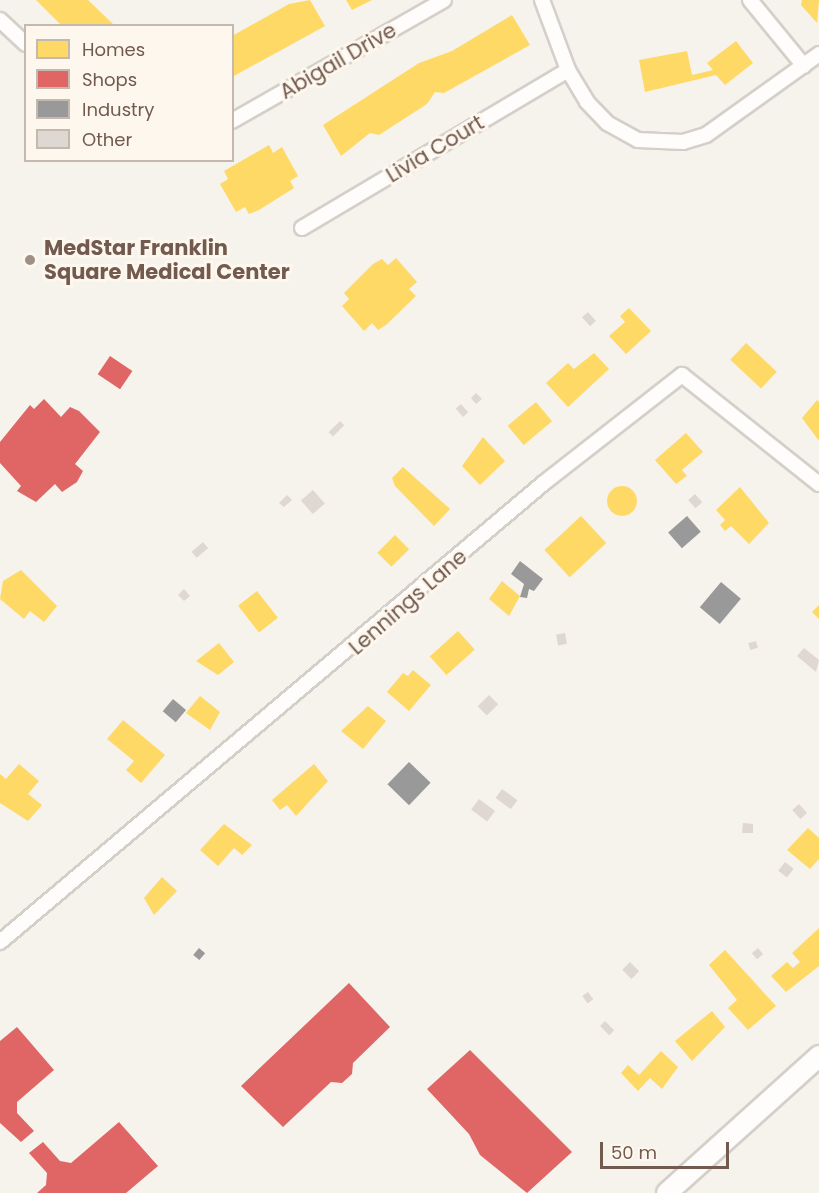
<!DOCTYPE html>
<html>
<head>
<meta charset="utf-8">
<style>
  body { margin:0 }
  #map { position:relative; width:819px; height:1193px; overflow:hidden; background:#f6f2ec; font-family:Poppins,sans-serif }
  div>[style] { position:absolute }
  .homes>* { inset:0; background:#ffd966; transform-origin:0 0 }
  .round { border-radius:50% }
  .shops>* { inset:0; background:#e06666; transform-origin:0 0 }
  .industry>* { inset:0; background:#999; transform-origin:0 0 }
  .building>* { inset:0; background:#dfd8d2; transform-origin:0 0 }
  .roads { filter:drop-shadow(2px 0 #d5cfca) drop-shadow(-2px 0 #d5cfca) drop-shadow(0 2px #d5cfca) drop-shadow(0 -2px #d5cfca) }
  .minor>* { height:14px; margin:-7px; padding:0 7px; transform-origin:7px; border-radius:7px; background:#fefdfc }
  .secondary>* { height:20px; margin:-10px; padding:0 10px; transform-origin:10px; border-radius:10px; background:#fefdfc }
  .dots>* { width:16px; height:16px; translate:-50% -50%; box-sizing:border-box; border:3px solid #fdf7ee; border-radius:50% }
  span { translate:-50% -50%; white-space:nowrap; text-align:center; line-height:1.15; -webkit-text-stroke:6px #fdf7ee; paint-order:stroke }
  .street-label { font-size:21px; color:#725a4f }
  .poi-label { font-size:21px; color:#725a4f; font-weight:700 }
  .left { translate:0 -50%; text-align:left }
  .legend { position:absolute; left:24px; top:24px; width:210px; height:138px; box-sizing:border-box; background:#fdf7ee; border:2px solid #c5b8ae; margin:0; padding:8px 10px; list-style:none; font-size:18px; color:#725a4f }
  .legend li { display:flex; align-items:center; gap:12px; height:30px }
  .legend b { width:30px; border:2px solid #c5b8ae }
  .scale { position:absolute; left:600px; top:1142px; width:129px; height:27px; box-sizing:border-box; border:3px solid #725a4f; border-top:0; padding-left:8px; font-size:18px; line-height:21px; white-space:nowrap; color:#725a4f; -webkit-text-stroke:4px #fdf7ee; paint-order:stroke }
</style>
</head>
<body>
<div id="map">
  <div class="homes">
    <div style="clip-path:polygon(36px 0,88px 0,115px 26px,62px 26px)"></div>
    <div style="clip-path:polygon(310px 0,325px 26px,232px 77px,232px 36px,289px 4px)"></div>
    <div style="clip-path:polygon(346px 0,372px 0,352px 10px)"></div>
    <div style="clip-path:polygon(802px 0,819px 0,817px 23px,801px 5px)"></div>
    <div style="clip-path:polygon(512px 15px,530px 45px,444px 93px,435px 92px,427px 104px,379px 135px,370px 133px,341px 156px,323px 125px,419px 63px,452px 51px)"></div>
    <div style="clip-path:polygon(736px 41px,753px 63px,725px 85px,716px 75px,645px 92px,639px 60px,687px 51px,692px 75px,713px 70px,707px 63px)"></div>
    <div style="clip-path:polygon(269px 145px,273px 153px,282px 147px,298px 176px,290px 181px,294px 188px,259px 210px,249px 214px,245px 207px,236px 212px,220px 184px,228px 179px,224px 171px)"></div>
    <div style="clip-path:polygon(396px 258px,417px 282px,409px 289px,416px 296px,386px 325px,378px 330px,372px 323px,364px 331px,342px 306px,349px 299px,344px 293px,373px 264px,382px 259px,388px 265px)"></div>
    <div style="clip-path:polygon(629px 308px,651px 331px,626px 354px,609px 336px,625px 322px,620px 316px)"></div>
    <div style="left:746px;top:343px;width:42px;height:23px;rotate:43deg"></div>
    <div style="clip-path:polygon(594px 353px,609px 369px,568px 407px,546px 383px,568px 363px,574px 369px)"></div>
    <div style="clip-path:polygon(817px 400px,819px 402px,819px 441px,802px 418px)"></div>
    <div style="left:536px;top:402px;width:25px;height:37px;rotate:50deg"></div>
    <div style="clip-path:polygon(686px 433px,703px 452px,682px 470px,687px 476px,676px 484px,655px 460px)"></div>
    <div style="clip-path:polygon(483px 437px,505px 461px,480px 485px,462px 466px)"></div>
    <div style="clip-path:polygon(403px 467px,450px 509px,434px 526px,395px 486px,392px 478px)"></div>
    <div class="round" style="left:607px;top:486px;width:30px;height:30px"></div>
    <div style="clip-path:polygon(740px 487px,769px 523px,749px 544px,731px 526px,725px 531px,720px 525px,725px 520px,716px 510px)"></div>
    <div style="left:581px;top:516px;width:37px;height:50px;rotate:47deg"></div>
    <div style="left:395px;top:535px;width:20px;height:25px;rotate:45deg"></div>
    <div style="clip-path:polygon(21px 570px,57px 606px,44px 622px,30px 611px,24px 619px,0 599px,3px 581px)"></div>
    <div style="clip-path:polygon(502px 581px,520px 596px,509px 616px,489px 599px)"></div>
    <div style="left:257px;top:591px;width:34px;height:24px;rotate:52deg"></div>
    <div style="clip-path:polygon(819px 605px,819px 619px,812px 612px)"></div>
    <div style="left:458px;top:631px;width:25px;height:38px;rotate:48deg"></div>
    <div style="clip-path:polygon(219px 643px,234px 662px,218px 675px,196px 661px)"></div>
    <div style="clip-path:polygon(413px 670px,431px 685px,409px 711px,387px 692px,403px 673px,408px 676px)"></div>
    <div style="clip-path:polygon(200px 696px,220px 712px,210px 730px,186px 713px)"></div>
    <div style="clip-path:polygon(368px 706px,386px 721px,363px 749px,341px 731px)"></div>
    <div style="clip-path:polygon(123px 720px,165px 755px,141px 783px,126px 770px,134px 761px,107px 739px)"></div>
    <div style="clip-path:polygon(19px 764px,39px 781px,28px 794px,42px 805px,28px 821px,0 803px,0 774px,6px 779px)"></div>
    <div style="clip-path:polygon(314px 764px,328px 781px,296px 816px,287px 805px,280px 810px,272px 800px)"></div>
    <div style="clip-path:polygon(224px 824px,252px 845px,242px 855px,234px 848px,218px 866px,200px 850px)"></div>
    <div style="clip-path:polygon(808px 828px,819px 838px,819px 859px,810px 869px,787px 850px)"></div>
    <div style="clip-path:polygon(162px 877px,177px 891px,154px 915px,144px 898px)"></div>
    <div style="clip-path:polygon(819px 928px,819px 966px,786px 992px,771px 976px,787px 962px,793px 968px,800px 962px,792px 953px)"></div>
    <div style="clip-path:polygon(725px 950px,776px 1006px,748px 1030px,728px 1008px,737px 1000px,709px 965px)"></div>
    <div style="clip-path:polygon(712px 1011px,725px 1027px,692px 1061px,675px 1041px)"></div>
    <div style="clip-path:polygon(661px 1051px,678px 1067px,662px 1089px,650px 1078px,638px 1091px,621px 1073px,628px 1065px,639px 1075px)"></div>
  </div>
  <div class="shops">
    <div style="left:110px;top:356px;width:27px;height:22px;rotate:34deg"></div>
    <div style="clip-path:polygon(44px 399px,61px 417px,70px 407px,79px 411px,100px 432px,75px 464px,83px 471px,77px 482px,62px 492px,55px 484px,36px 502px,17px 491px,21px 486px,0 463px,0 442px,30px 405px,34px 409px)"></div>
    <div style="clip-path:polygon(349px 983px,390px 1027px,353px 1063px,352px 1074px,342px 1083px,331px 1082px,283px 1127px,241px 1086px)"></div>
    <div style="clip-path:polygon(17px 1027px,54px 1070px,17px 1102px,17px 1113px,34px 1131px,21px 1142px,0 1123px,0 1041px)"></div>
    <div style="clip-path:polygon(470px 1050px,572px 1152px,527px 1193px,480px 1155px,469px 1134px,427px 1089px)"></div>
    <div style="clip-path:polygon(119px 1122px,158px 1166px,126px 1193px,37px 1193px,46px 1185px,47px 1173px,29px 1153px,43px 1142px,60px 1161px,71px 1163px)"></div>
  </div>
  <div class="industry">
    <div style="left:687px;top:516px;width:21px;height:25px;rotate:49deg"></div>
    <div style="clip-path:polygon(520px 561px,543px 579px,534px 591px,529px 589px,527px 598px,520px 597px,524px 584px,511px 574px)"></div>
    <div style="left:721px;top:582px;width:26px;height:33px;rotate:40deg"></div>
    <div style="left:173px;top:699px;width:17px;height:16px;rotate:40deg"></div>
    <div style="left:409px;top:762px;width:30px;height:31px;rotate:44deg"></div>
    <div style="left:199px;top:948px;width:8px;height:9px;rotate:40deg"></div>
  </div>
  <div class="building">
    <div style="left:588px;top:312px;width:12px;height:8px;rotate:48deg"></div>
    <div style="clip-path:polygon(476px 393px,482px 399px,476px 404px,471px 398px)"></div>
    <div style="left:461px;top:404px;width:11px;height:7px;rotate:49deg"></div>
    <div style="left:340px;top:421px;width:6px;height:16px;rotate:45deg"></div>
    <div style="left:313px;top:490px;width:18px;height:16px;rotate:49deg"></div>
    <div style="left:695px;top:494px;width:11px;height:9px;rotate:49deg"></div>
    <div style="clip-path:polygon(287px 495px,292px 500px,284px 507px,279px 503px)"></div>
    <div style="left:203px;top:542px;width:8px;height:15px;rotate:50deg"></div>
    <div style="clip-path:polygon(184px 589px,190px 596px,184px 601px,178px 595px)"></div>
    <div style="left:565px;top:633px;width:11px;height:9px;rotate:80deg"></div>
    <div style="left:756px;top:641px;width:7px;height:8px;rotate:74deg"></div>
    <div style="clip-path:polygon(804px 648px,819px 660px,816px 672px,797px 656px)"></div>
    <div style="left:489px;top:695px;width:13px;height:16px;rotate:45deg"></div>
    <div style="left:502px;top:789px;width:19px;height:11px;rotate:36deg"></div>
    <div style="left:479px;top:799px;width:20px;height:13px;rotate:37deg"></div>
    <div style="left:799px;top:804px;width:12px;height:9px;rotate:48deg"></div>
    <div style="clip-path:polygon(743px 823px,753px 824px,753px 833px,742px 833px)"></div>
    <div style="left:785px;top:862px;width:11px;height:11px;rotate:38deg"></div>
    <div style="left:758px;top:948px;width:8px;height:8px;rotate:50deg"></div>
    <div style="left:630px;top:962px;width:13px;height:11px;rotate:45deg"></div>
    <div style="left:588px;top:992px;width:9px;height:7px;rotate:54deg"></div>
    <div style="left:605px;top:1021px;width:13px;height:7px;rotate:45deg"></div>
  </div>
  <div class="roads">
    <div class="minor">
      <div style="left:542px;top:0;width:75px;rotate:69.6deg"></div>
      <div style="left:568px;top:70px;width:37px;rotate:59deg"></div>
      <div style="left:587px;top:102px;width:29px;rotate:46deg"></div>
      <div style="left:607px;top:123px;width:35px;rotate:29deg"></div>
      <div style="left:638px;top:140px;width:45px;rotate:2.5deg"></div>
      <div style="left:683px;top:142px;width:24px;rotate:-17deg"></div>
      <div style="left:706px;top:135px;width:139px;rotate:-35.6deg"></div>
      <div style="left:750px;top:0;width:85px;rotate:50.7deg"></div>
      <div style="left:0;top:20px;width:35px;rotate:43deg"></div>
      <div style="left:232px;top:121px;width:244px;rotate:-29.7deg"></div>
      <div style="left:302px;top:228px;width:309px;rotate:-30.7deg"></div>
      <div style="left:0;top:942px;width:713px;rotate:-40.17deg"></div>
      <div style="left:545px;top:482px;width:174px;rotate:-38deg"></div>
      <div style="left:682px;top:375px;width:175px;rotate:38.5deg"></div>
    </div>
    <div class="secondary">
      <div style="left:667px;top:1193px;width:205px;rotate:-42deg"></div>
    </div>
  </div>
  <div class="dots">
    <div style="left:30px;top:260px;background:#a08f86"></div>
  </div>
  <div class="street-label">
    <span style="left:338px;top:61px;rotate:-30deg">Abigail Drive</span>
    <span style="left:435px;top:149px;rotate:-31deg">Livia Court</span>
    <span style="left:408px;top:602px;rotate:-41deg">Lennings Lane</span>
  </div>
  <div class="poi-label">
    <span class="left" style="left:44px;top:260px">MedStar Franklin<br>Square Medical Center</span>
  </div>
  <ul class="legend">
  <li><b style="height:16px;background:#ffd966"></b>Homes</li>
  <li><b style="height:16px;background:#e06666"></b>Shops</li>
  <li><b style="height:16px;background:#999"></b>Industry</li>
  <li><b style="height:16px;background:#dfd8d2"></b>Other</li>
  </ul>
  <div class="scale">50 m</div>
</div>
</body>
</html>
